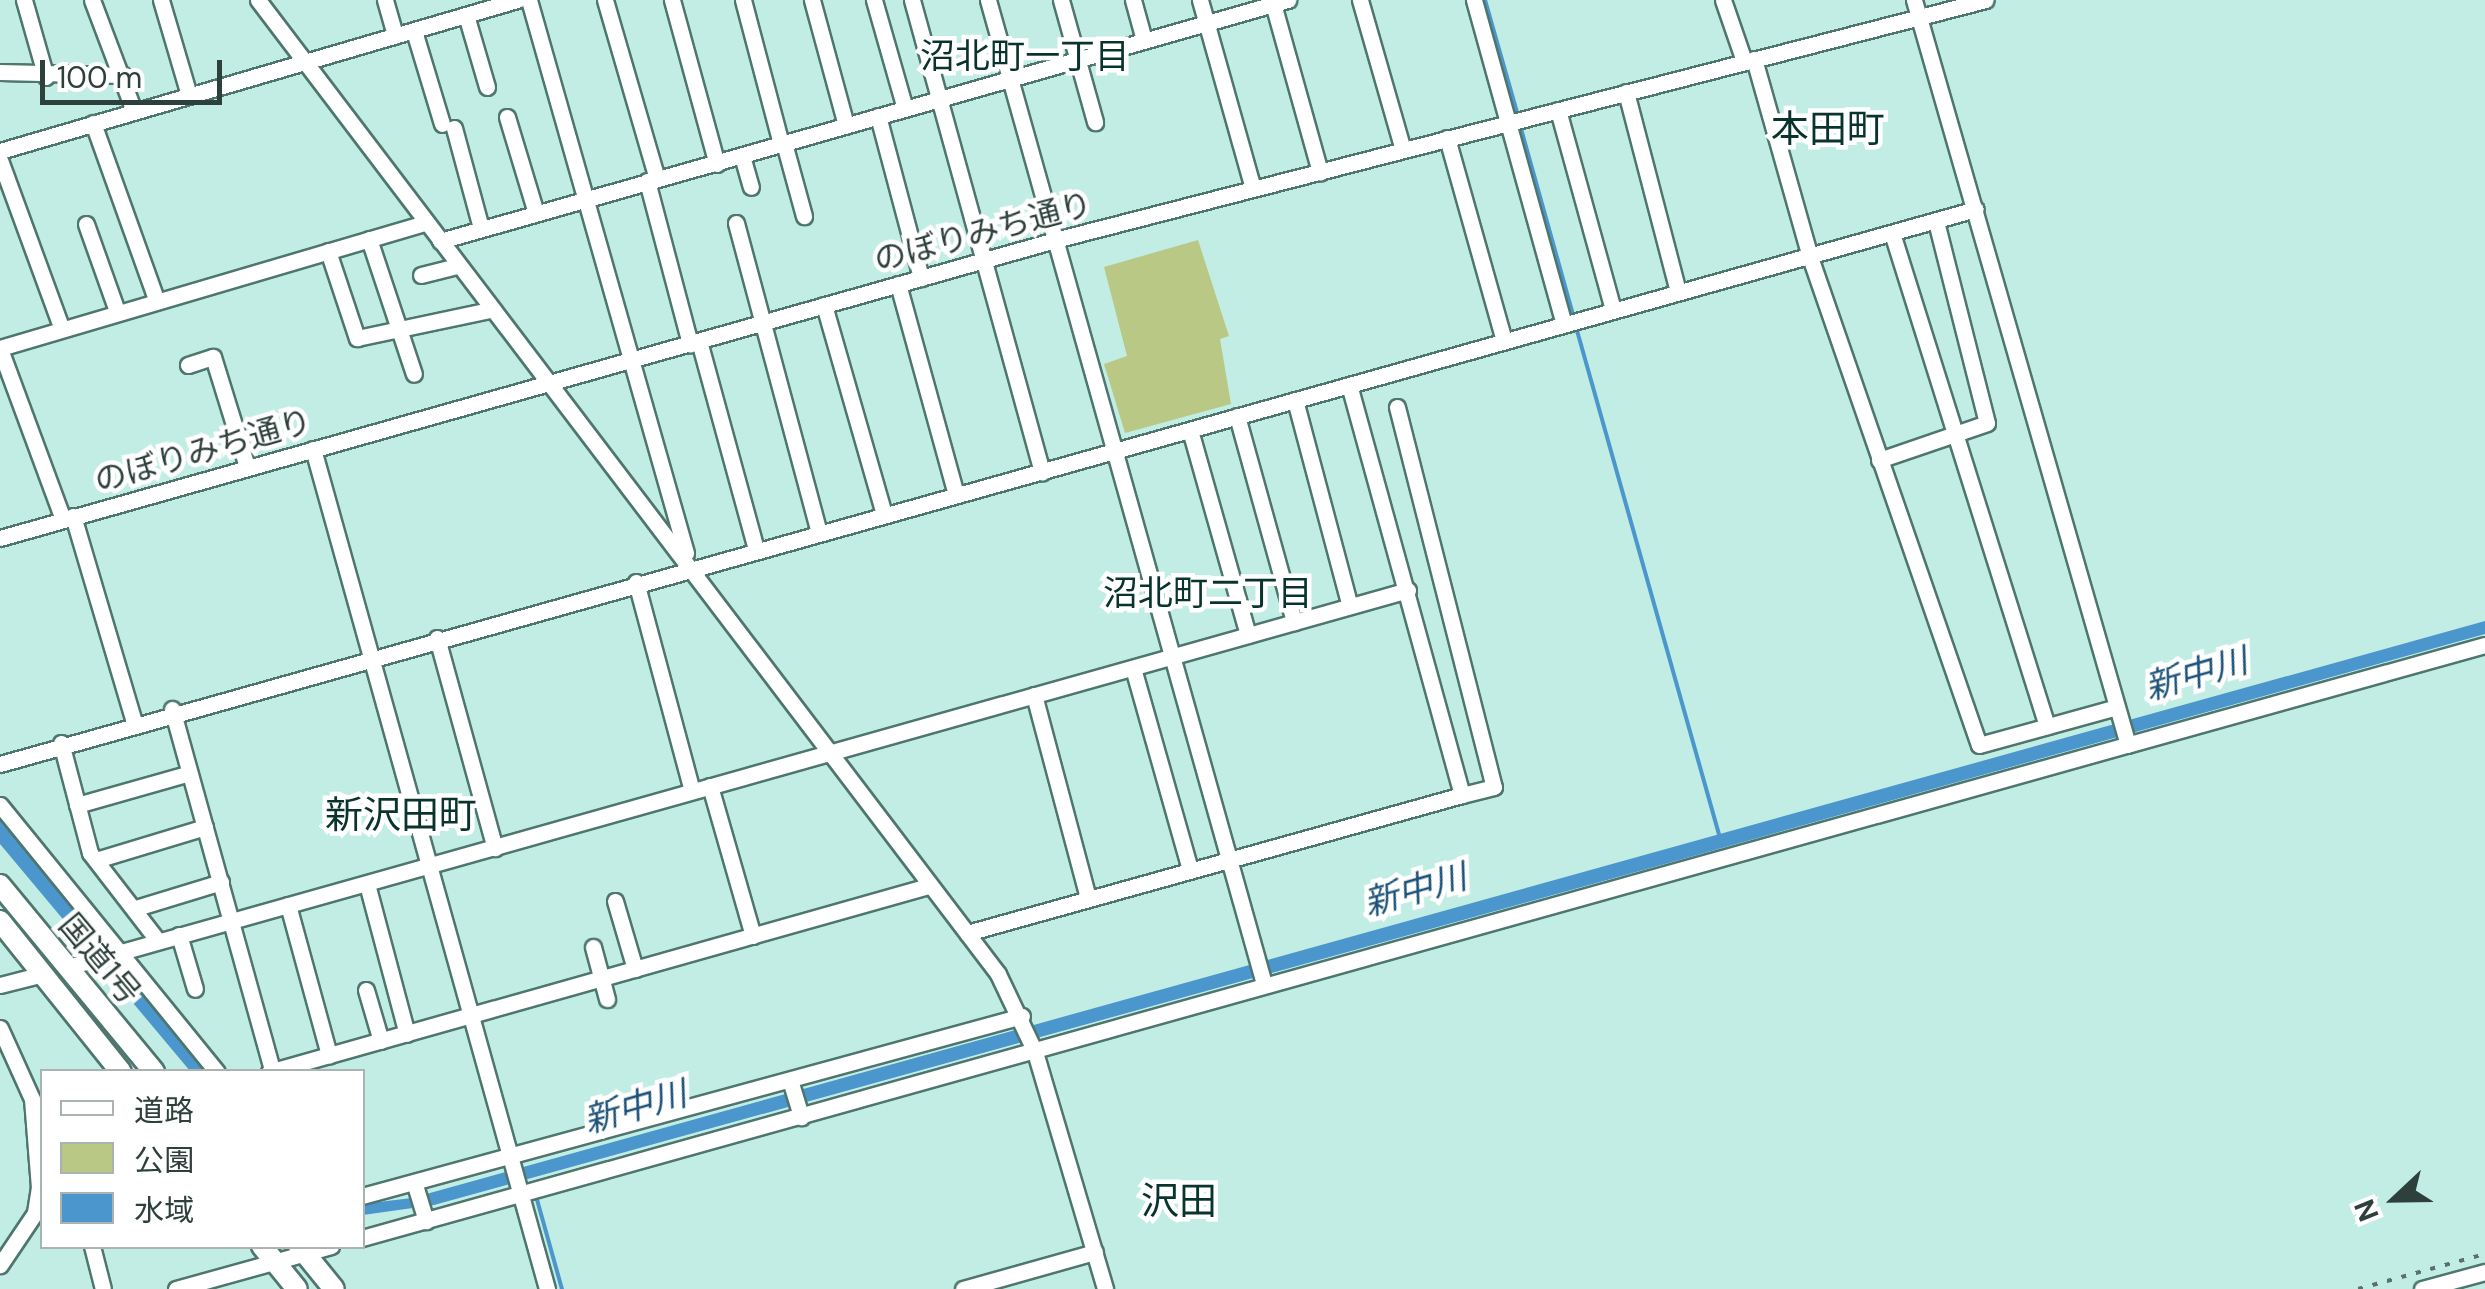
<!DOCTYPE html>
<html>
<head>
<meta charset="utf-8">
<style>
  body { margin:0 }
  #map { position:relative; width:2485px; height:1289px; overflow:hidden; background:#c1ede4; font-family:"DM Sans","Noto Sans JP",sans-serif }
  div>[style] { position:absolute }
  .green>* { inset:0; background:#b9c985 }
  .water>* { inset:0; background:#4b96cd }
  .stream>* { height:4px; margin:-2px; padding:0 2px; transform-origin:2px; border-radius:2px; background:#4b96cd }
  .roads { filter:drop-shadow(2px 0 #4e766f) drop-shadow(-2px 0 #4e766f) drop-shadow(0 2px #4e766f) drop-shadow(0 -2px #4e766f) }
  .minor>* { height:15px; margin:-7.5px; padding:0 7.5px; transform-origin:7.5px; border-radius:7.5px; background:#fff }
  .highway>* { height:20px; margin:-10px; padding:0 10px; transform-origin:10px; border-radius:10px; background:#fff }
  .rail>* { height:4px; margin-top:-2px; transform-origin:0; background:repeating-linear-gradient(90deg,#58716c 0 5px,transparent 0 15px) }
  span { translate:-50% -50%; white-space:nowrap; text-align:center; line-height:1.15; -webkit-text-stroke:9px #fff; paint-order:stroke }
  .street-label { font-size:32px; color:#2e403c }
  .neighbourhood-label { font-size:35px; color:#09342d }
  .water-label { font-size:35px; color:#1d537a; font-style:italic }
  .quarter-label { font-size:38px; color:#09342d }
  .legend { position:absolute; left:40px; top:1069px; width:325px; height:180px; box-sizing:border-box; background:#fff; border:2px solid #abb3b1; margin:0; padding:12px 18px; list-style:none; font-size:30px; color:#2e403c }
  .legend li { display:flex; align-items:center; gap:20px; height:50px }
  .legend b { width:50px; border:2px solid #abb3b1 }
  .north { position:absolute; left:2345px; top:1149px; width:100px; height:100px; -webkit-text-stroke:8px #fff; paint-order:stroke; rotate:248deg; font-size:28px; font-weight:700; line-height:40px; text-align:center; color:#2e403c }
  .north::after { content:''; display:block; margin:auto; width:35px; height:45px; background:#2e403c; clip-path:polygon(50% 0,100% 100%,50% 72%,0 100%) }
  .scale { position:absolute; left:40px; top:60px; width:182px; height:45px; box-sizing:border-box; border:5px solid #2e403c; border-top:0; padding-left:12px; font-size:30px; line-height:35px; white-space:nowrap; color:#2e403c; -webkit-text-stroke:8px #fff; paint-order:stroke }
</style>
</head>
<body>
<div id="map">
  <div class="green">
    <div style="clip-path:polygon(1198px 240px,1229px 336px,1220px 339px,1231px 404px,1125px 433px,1104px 364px,1127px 356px,1104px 267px)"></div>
  </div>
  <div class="water">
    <div style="clip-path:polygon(2485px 621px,2485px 634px,1683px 859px,434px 1205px,363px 1215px,362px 1204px,412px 1198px)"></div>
    <div style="clip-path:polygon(0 818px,91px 928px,211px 1071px,190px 1071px,0 844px)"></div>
  </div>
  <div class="stream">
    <div style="left:1485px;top:0;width:121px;rotate:74.1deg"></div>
    <div style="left:1520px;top:125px;width:200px;rotate:74.4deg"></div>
    <div style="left:1576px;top:327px;width:531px;rotate:74.26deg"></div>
    <div style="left:536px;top:1196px;width:97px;rotate:74.4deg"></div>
  </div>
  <div class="roads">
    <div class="minor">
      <div style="left:24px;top:0;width:80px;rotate:74.1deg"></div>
      <div style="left:92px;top:0;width:119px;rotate:69.3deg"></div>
      <div style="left:161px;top:0;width:96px;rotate:73.6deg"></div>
      <div style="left:258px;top:0;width:1223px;rotate:52.77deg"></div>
      <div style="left:998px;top:974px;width:86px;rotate:64.6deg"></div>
      <div style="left:1035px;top:1052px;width:247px;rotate:73.5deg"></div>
      <div style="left:385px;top:0;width:37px;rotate:74deg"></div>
      <div style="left:529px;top:0;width:575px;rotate:74.15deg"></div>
      <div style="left:605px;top:0;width:186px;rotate:73.8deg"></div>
      <div style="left:672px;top:0;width:170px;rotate:74.7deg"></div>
      <div style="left:743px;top:0;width:149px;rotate:75.2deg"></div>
      <div style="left:812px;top:0;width:130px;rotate:74.8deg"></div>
      <div style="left:874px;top:0;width:113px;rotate:74.1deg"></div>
      <div style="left:912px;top:0;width:490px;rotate:74.6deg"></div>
      <div style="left:988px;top:0;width:1022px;rotate:74.33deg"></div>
      <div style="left:1061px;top:0;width:127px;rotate:74.4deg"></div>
      <div style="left:1133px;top:0;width:41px;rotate:74.6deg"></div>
      <div style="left:1200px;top:0;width:196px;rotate:74.3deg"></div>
      <div style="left:1272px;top:0;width:179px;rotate:74.4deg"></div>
      <div style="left:1360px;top:0;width:156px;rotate:74deg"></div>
      <div style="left:1474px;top:0;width:336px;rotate:74.5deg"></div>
      <div style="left:1723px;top:0;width:65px;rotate:71deg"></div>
      <div style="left:1914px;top:0;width:775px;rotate:73.97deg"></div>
      <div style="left:466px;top:15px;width:75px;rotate:73.7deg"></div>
      <div style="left:414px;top:31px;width:97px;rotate:73.2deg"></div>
      <div style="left:1754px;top:59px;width:206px;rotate:74.2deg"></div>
      <div style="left:1810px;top:257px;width:516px;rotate:70.9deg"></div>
      <div style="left:1979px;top:745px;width:143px;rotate:-15.4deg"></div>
      <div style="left:0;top:72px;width:123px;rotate:1.4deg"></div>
      <div style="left:1626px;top:92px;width:207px;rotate:75.4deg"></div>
      <div style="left:1558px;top:110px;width:207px;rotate:74.6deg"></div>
      <div style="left:878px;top:116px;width:168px;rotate:75.1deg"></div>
      <div style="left:507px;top:117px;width:100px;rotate:73.2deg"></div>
      <div style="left:93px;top:123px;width:187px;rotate:70.3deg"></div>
      <div style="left:454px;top:128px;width:104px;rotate:74.9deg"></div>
      <div style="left:1447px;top:138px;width:211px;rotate:74.3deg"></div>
      <div style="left:784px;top:143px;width:76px;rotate:74.7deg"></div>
      <div style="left:0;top:151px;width:539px;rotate:-16.28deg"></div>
      <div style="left:742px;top:156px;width:32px;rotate:74deg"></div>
      <div style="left:0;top:160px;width:180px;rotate:69.9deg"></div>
      <div style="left:647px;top:181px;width:169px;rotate:75.2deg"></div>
      <div style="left:736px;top:223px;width:320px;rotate:75deg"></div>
      <div style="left:86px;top:224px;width:92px;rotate:70.4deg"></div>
      <div style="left:1892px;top:233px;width:517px;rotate:72.55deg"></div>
      <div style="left:369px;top:239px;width:142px;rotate:71.6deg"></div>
      <div style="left:440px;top:241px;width:882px;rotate:-15.87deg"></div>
      <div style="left:328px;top:251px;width:92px;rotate:71.6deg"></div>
      <div style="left:357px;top:338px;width:136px;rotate:-11.9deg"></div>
      <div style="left:421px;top:275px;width:38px;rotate:-14deg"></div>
      <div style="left:898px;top:284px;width:219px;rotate:74.6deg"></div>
      <div style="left:824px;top:305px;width:217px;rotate:74deg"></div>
      <div style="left:699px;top:341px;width:216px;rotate:74.7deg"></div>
      <div style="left:0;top:348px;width:444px;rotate:-16.4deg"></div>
      <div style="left:0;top:349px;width:181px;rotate:69.7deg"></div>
      <div style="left:188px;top:365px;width:26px;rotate:-18deg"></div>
      <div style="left:213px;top:357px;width:115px;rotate:72.8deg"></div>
      <div style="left:1295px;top:400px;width:213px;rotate:75.1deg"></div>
      <div style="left:1397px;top:407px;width:392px;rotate:75.7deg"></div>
      <div style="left:1494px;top:787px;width:33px;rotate:166deg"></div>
      <div style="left:1237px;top:416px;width:214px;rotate:74.5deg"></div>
      <div style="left:1190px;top:430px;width:213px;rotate:74.2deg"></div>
      <div style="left:313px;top:449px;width:872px;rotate:74.43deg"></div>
      <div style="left:1879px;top:460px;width:114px;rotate:-18.9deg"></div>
      <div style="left:1987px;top:423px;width:208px;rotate:-104.2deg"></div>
      <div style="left:73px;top:516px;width:212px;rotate:73.5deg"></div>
      <div style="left:0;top:538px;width:1096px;rotate:-15.77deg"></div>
      <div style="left:1055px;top:240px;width:961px;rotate:-14.46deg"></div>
      <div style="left:636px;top:582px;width:216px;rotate:75deg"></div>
      <div style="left:437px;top:638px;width:218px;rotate:74.6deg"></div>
      <div style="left:1133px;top:668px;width:209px;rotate:74.2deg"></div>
      <div style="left:1034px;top:695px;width:210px;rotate:75.1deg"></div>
      <div style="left:172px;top:709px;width:377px;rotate:74.5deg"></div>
      <div style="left:61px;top:743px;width:114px;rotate:75.2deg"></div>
      <div style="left:90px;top:853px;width:111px;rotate:52.3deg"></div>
      <div style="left:0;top:764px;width:2052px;rotate:-15.69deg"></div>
      <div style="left:710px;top:786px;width:156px;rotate:74deg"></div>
      <div style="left:0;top:805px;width:344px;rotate:50.9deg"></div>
      <div style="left:77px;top:805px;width:117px;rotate:-15.8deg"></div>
      <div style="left:96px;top:860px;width:114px;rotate:-16.8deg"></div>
      <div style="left:367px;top:884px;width:155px;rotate:75.1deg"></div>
      <div style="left:615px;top:901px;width:71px;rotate:73.6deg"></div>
      <div style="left:288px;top:905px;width:156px;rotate:74.7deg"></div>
      <div style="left:136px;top:908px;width:89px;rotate:-17deg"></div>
      <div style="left:967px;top:933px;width:514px;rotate:-15.58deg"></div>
      <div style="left:1462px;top:795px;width:425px;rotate:-105.4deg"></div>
      <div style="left:179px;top:935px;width:56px;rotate:73.5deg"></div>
      <div style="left:593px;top:947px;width:54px;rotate:74.9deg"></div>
      <div style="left:68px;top:967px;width:1392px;rotate:-15.71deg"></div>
      <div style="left:0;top:985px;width:44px;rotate:-14.3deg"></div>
      <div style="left:366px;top:990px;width:53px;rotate:73.6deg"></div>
      <div style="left:0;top:1028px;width:78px;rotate:65.7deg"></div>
      <div style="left:32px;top:1099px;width:88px;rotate:85.5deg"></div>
      <div style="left:39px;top:1187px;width:26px;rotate:99deg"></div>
      <div style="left:35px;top:1213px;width:63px;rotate:123.9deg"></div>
      <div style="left:269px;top:1072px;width:685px;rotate:-15.76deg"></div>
      <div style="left:790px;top:1080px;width:39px;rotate:73deg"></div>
      <div style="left:415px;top:1185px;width:38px;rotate:73deg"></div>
      <div style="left:362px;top:1196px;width:684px;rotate:-15.26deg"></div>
      <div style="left:362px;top:1238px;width:2204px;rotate:-15.61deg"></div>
      <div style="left:92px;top:1246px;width:44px;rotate:75.7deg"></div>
      <div style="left:176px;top:1289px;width:161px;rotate:-15.5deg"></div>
      <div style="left:963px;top:1289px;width:137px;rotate:-15.7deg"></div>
      <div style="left:2422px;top:1289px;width:65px;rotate:-15.1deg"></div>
    </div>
    <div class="highway">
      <div style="left:0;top:885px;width:242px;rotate:50.5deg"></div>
      <div style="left:0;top:921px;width:193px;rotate:51.3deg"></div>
      <div style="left:262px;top:1246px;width:55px;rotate:50.9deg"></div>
      <div style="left:299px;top:1246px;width:55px;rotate:50.9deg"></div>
    </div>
  </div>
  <div class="rail">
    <div style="left:2358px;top:1289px;width:132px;rotate:-15.4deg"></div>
  </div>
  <div class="street-label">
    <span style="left:983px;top:232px;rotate:-15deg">のぼりみち通り</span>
    <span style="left:203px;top:451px;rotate:-16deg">のぼりみち通り</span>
    <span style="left:100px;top:959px;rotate:50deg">国道1号</span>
  </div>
  <div class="neighbourhood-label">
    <span style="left:1025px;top:56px">沼北町一丁目</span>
    <span style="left:1208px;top:593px">沼北町二丁目</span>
  </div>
  <div class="water-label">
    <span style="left:2196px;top:674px;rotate:-16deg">新中川</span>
    <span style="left:1415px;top:890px;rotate:-16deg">新中川</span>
    <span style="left:635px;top:1107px;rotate:-16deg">新中川</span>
  </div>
  <div class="quarter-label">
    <span style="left:1828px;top:130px">本田町</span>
    <span style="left:401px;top:816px">新沢田町</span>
    <span style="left:1179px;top:1202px">沢田</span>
  </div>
  <ul class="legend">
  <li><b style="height:12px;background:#fff"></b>道路</li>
  <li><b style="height:28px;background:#b9c985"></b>公園</li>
  <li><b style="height:28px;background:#4b96cd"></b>水域</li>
  </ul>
  <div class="north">N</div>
  <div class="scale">100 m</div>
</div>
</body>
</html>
